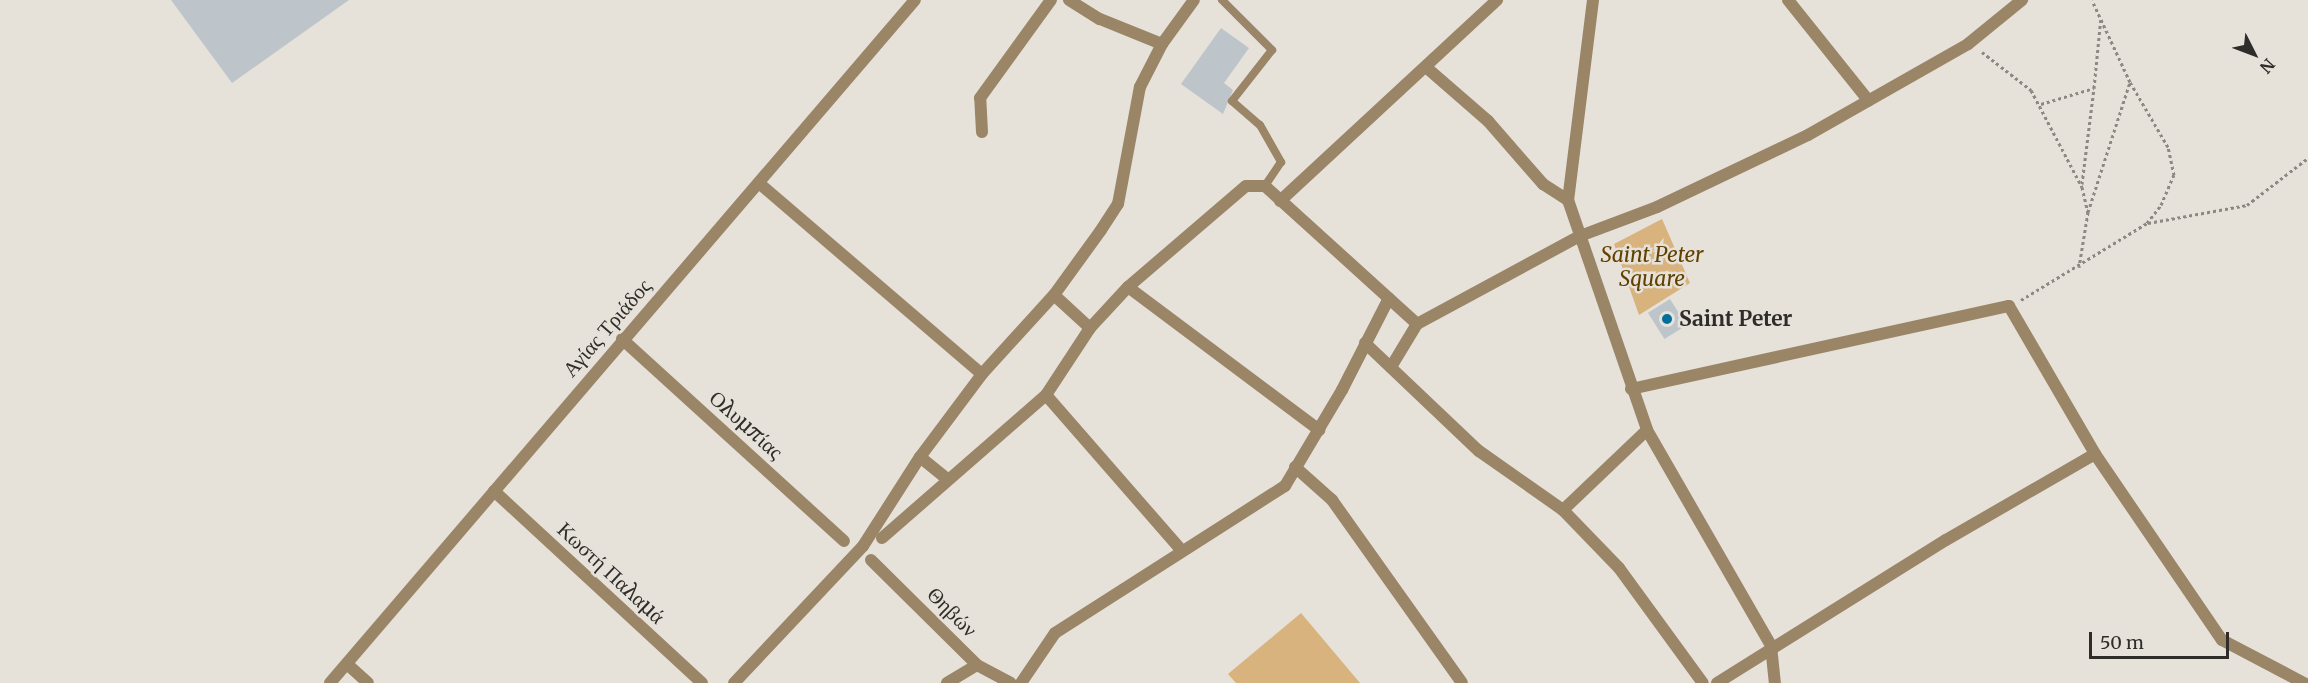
<!DOCTYPE html>
<html>
<head>
<meta charset="utf-8">
<style>
  body { margin:0 }
  #map { position:relative; width:2308px; height:683px; overflow:hidden; background:#e6e1d9; font-family:Merriweather,serif }
  div>[style] { position:absolute }
  .green>* { inset:0; background:#d8b37d }
  .building>* { inset:0; background:#bdc5ca; transform-origin:0 0 }
  .path>* { height:3px; margin-top:-1.5px; transform-origin:0; background:repeating-linear-gradient(90deg,#8c8883 0 3px,transparent 0 6px) }
  .service>* { height:8px; margin:-4px; padding:0 4px; transform-origin:4px; border-radius:4px; background:#9a8567 }
  .minor>* { height:12px; margin:-6px; padding:0 6px; transform-origin:6px; border-radius:6px; background:#9a8567 }
  .tertiary>* { height:12px; margin:-6px; padding:0 6px; transform-origin:6px; border-radius:6px; background:#9a8567 }
  .dots>* { width:16px; height:16px; translate:-50% -50%; box-sizing:border-box; border:3px solid #e6e1d9; border-radius:50% }
  span { translate:-50% -50%; white-space:nowrap; text-align:center; line-height:1.15; -webkit-text-stroke:5px #e6e1d9; paint-order:stroke }
  .park-label { font-size:21px; color:#614000; font-style:italic }
  .poi-label { font-size:21px; color:#2f2d2a; font-weight:700 }
  .left { translate:0 -50%; text-align:left }
  .street-label { font-size:21px; color:#2f2d2a }
  .north { position:absolute; left:2224px; top:24px; width:60px; height:60px; -webkit-text-stroke:4px #e6e1d9; paint-order:stroke; rotate:132deg; font-size:16px; font-weight:700; line-height:24px; text-align:center; color:#2f2d2a }
  .north::after { content:''; display:block; margin:auto; width:21px; height:27px; background:#2f2d2a; clip-path:polygon(50% 0,100% 100%,50% 72%,0 100%) }
  .scale { position:absolute; left:2089px; top:632px; width:140px; height:27px; box-sizing:border-box; border:3px solid #2f2d2a; border-top:0; padding-left:8px; font-size:18px; line-height:21px; white-space:nowrap; color:#2f2d2a; -webkit-text-stroke:4px #e6e1d9; paint-order:stroke }
</style>
</head>
<body>
<div id="map">
  <div class="green">
    <div style="clip-path:polygon(1662px 219px,1690px 283px,1639px 315px,1614px 244px)"></div>
    <div style="clip-path:polygon(1301px 613px,1360px 683px,1236px 683px,1228px 674px)"></div>
  </div>
  <div class="building">
    <div style="clip-path:polygon(171px 0,349px 0,232px 83px)"></div>
    <div style="clip-path:polygon(1221px 28px,1249px 48px,1224px 83px,1233px 90px,1223px 114px,1181px 84px)"></div>
    <div style="left:1670px;top:299px;width:31px;height:26px;rotate:58deg"></div>
  </div>
  <div class="path">
    <div style="left:1982px;top:52px;width:62px;rotate:37.8deg"></div>
    <div style="left:2031px;top:90px;width:110px;rotate:62.3deg"></div>
    <div style="left:2082px;top:187px;width:26px;rotate:77deg"></div>
    <div style="left:2088px;top:212px;width:56px;rotate:99.3deg"></div>
    <div style="left:2041px;top:104px;width:55px;rotate:-16.8deg"></div>
    <div style="left:2094px;top:88px;width:71px;rotate:-84.4deg"></div>
    <div style="left:2082px;top:184px;width:97px;rotate:-82.9deg"></div>
    <div style="left:2088px;top:212px;width:137px;rotate:-72.1deg"></div>
    <div style="left:2148px;top:223px;width:101px;rotate:-10.3deg"></div>
    <div style="left:2247px;top:205px;width:77px;rotate:-37.6deg"></div>
    <div style="left:2021px;top:300px;width:148px;rotate:-31.4deg"></div>
    <div style="left:2147px;top:223px;width:23px;rotate:-52deg"></div>
    <div style="left:2161px;top:205px;width:33px;rotate:-67deg"></div>
    <div style="left:2174px;top:175px;width:29px;rotate:-102deg"></div>
    <div style="left:2168px;top:147px;width:75px;rotate:-120.3deg"></div>
    <div style="left:2130px;top:82px;width:90px;rotate:-114.9deg"></div>
  </div>
  <div class="service">
    <div style="left:1222px;top:0;width:71px;rotate:45deg"></div>
    <div style="left:1272px;top:50px;width:65px;rotate:128.1deg"></div>
    <div style="left:1232px;top:101px;width:37px;rotate:41deg"></div>
    <div style="left:1260px;top:125px;width:43px;rotate:60.4deg"></div>
    <div style="left:1281px;top:162px;width:29px;rotate:124deg"></div>
  </div>
  <div class="minor">
    <div style="left:1069px;top:0;width:36px;rotate:32deg"></div>
    <div style="left:1100px;top:19px;width:67px;rotate:22deg"></div>
    <div style="left:1788px;top:0;width:129px;rotate:51.3deg"></div>
    <div style="left:1427px;top:68px;width:81px;rotate:41deg"></div>
    <div style="left:1488px;top:121px;width:84px;rotate:48.9deg"></div>
    <div style="left:1543px;top:184px;width:30px;rotate:33deg"></div>
    <div style="left:982px;top:132px;width:34px;rotate:-93deg"></div>
    <div style="left:980px;top:98px;width:121px;rotate:-54.1deg"></div>
    <div style="left:760px;top:184px;width:292px;rotate:40.6deg"></div>
    <div style="left:1280px;top:201px;width:296px;rotate:-42.8deg"></div>
    <div style="left:1128px;top:287px;width:239px;rotate:36.8deg"></div>
    <div style="left:1054px;top:295px;width:49px;rotate:42.5deg"></div>
    <div style="left:622px;top:339px;width:300px;rotate:42.3deg"></div>
    <div style="left:1365px;top:343px;width:157px;rotate:43.5deg"></div>
    <div style="left:1479px;top:451px;width:103px;rotate:35.1deg"></div>
    <div style="left:1563px;top:510px;width:81px;rotate:46deg"></div>
    <div style="left:1619px;top:568px;width:142px;rotate:53.9deg"></div>
    <div style="left:1391px;top:367px;width:50px;rotate:-58.8deg"></div>
    <div style="left:1631px;top:389px;width:387px;rotate:-12.4deg"></div>
    <div style="left:2009px;top:306px;width:171px;rotate:59.8deg"></div>
    <div style="left:2095px;top:454px;width:225px;rotate:55.7deg"></div>
    <div style="left:2222px;top:640px;width:93px;rotate:27.7deg"></div>
    <div style="left:1046px;top:395px;width:206px;rotate:48.9deg"></div>
    <div style="left:920px;top:457px;width:33px;rotate:39deg"></div>
    <div style="left:1295px;top:467px;width:50px;rotate:41.7deg"></div>
    <div style="left:1332px;top:500px;width:224px;rotate:54.6deg"></div>
    <div style="left:494px;top:491px;width:283px;rotate:42.7deg"></div>
    <div style="left:1563px;top:510px;width:116px;rotate:-43.6deg"></div>
    <div style="left:882px;top:538px;width:218px;rotate:-41.1deg"></div>
    <div style="left:1046px;top:395px;width:80px;rotate:-56.7deg"></div>
    <div style="left:1090px;top:328px;width:56px;rotate:-47.2deg"></div>
    <div style="left:1128px;top:287px;width:155px;rotate:-40.6deg"></div>
    <div style="left:1246px;top:186px;width:19px"></div>
    <div style="left:1265px;top:186px;width:205px;rotate:42.2deg"></div>
    <div style="left:1417px;top:324px;width:185px;rotate:-28.4deg"></div>
    <div style="left:871px;top:560px;width:149px;rotate:44.7deg"></div>
    <div style="left:977px;top:665px;width:38px;rotate:28deg"></div>
    <div style="left:347px;top:664px;width:28px;rotate:42deg"></div>
    <div style="left:734px;top:683px;width:188px;rotate:-46.7deg"></div>
    <div style="left:863px;top:546px;width:106px;rotate:-57.4deg"></div>
    <div style="left:920px;top:457px;width:104px;rotate:-53.2deg"></div>
    <div style="left:982px;top:374px;width:107px;rotate:-47.7deg"></div>
    <div style="left:1054px;top:295px;width:80px;rotate:-54.1deg"></div>
    <div style="left:1101px;top:230px;width:31px;rotate:-57deg"></div>
    <div style="left:1118px;top:204px;width:119px;rotate:-79.4deg"></div>
    <div style="left:1140px;top:87px;width:48px;rotate:-62.9deg"></div>
    <div style="left:1162px;top:44px;width:54px;rotate:-54deg"></div>
    <div style="left:947px;top:683px;width:35px;rotate:-31deg"></div>
    <div style="left:1021px;top:683px;width:60px;rotate:-55.8deg"></div>
    <div style="left:1055px;top:633px;width:273px;rotate:-32.6deg"></div>
    <div style="left:1285px;top:486px;width:112px;rotate:-59.3deg"></div>
    <div style="left:1342px;top:390px;width:103px;rotate:-62.9deg"></div>
    <div style="left:1717px;top:683px;width:270px;rotate:-32deg"></div>
    <div style="left:1946px;top:540px;width:172px;rotate:-30deg"></div>
  </div>
  <div class="tertiary">
    <div style="left:1593px;top:0;width:202px;rotate:97.1deg"></div>
    <div style="left:1568px;top:200px;width:243px;rotate:71deg"></div>
    <div style="left:1647px;top:430px;width:249px;rotate:60.1deg"></div>
    <div style="left:1771px;top:646px;width:37px;rotate:84deg"></div>
    <div style="left:1580px;top:236px;width:82px;rotate:-20.6deg"></div>
    <div style="left:1657px;top:207px;width:167px;rotate:-25.5deg"></div>
    <div style="left:1808px;top:135px;width:184px;rotate:-29.6deg"></div>
    <div style="left:1968px;top:44px;width:70px;rotate:-39.2deg"></div>
    <div style="left:330px;top:683px;width:899px;rotate:-49.42deg"></div>
  </div>
  <div class="dots">
    <div style="left:1667px;top:319px;background:#006f9b"></div>
  </div>
  <div class="park-label">
    <span style="left:1652px;top:267px">Saint Peter<br>Square</span>
  </div>
  <div class="poi-label">
    <span class="left" style="left:1679px;top:319px">Saint Peter</span>
  </div>
  <div class="street-label">
    <span style="left:607px;top:328px;rotate:-49deg">Αγίας Τριάδος</span>
    <span style="left:746px;top:425px;rotate:42deg">Ολυμπίας</span>
    <span style="left:611px;top:573px;rotate:43deg">Κωστή Παλαμά</span>
    <span style="left:952px;top:612px;rotate:45deg">Θηβών</span>
  </div>
  <div class="north">N</div>
  <div class="scale">50 m</div>
</div>
</body>
</html>
